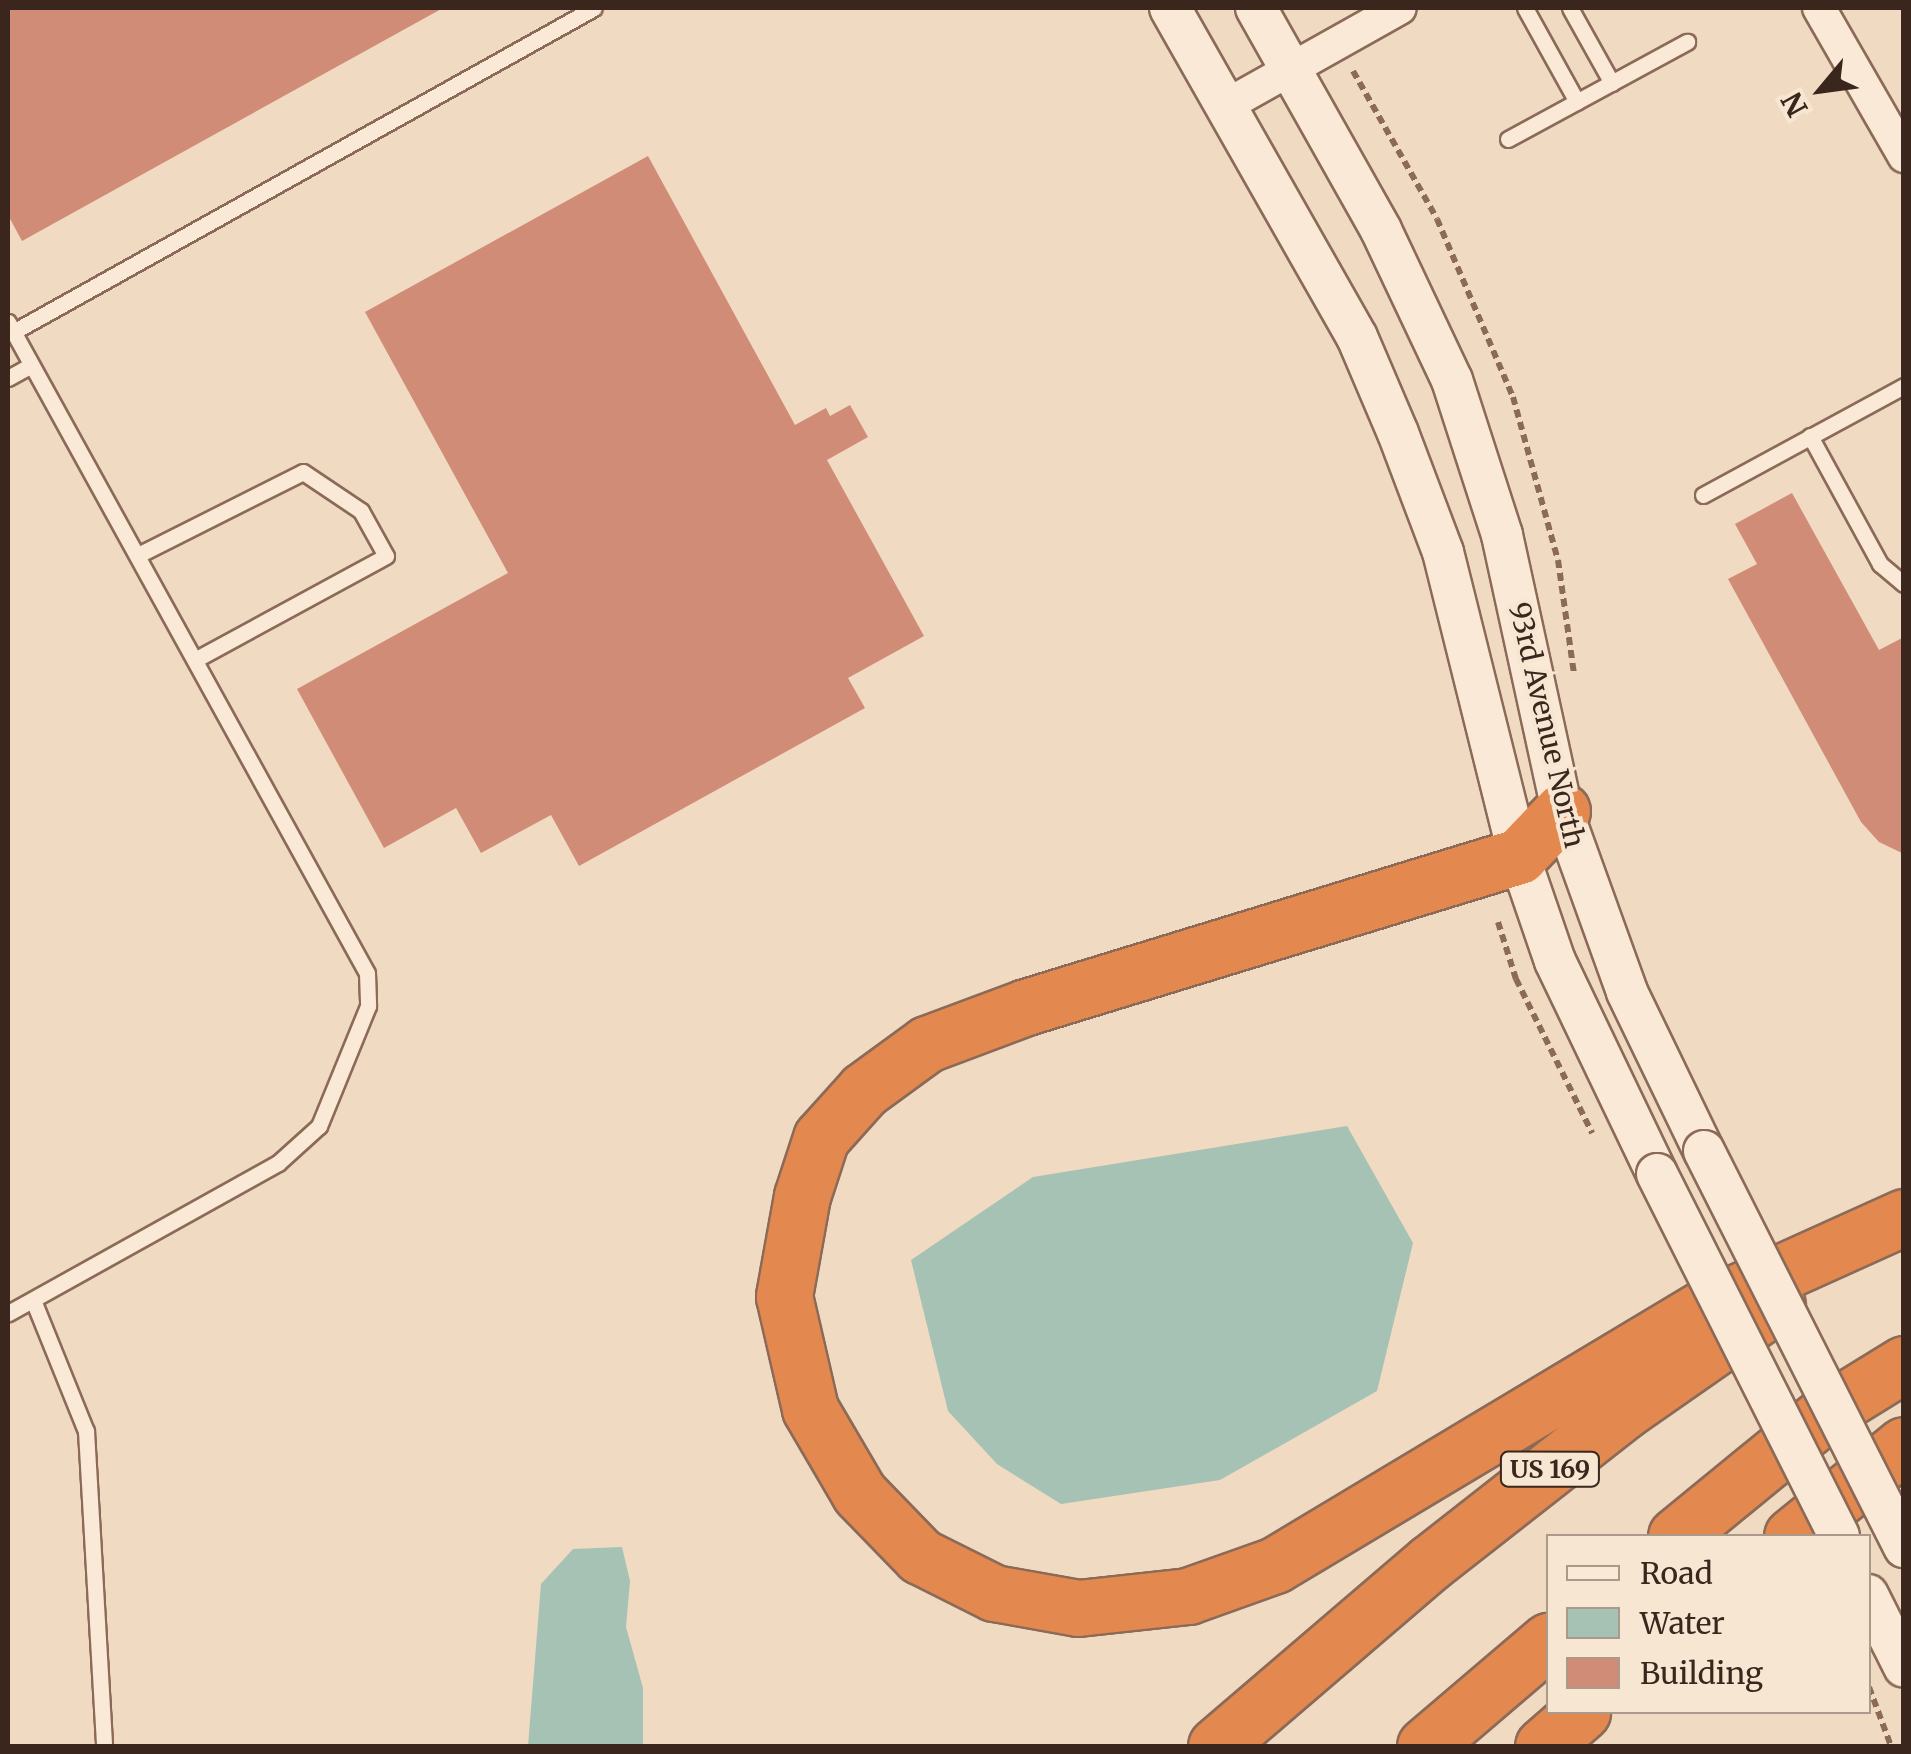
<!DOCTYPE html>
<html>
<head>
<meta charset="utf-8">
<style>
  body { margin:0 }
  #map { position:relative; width:1911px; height:1754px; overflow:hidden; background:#f0dac2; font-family:Merriweather,serif }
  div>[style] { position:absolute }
  .water>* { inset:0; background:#a5c2b4 }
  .building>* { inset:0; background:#d08c76 }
  .path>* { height:6px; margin-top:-3px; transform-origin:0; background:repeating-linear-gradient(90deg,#8b6a58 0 8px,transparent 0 13px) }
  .roads { filter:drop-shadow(2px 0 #8b6a58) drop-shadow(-2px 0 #8b6a58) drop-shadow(0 2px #8b6a58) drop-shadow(0 -2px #8b6a58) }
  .service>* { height:15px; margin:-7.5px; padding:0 7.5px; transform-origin:7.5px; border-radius:7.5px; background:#fae9d6 }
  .minor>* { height:32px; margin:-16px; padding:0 16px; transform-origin:16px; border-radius:16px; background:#fae9d6 }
  .tertiary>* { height:40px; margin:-20px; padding:0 20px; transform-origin:20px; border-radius:20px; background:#fae9d6 }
  .motorway>* { height:55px; margin:-27.5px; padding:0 27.5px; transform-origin:27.5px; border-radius:27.5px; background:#e3884f }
  .bridges { filter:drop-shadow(2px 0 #8b6a58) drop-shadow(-2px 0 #8b6a58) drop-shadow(0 2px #8b6a58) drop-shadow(0 -2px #8b6a58) }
  .tertiary-bridge>* { height:40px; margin:-20px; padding:0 20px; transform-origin:20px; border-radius:20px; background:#fae9d6 }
  span { translate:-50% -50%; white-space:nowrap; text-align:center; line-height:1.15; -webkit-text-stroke:8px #f7e6d2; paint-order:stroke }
  .shield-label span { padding:2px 8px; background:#f7e6d2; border:2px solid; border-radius:8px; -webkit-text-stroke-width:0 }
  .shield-label { font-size:25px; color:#3a261d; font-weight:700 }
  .street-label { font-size:28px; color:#3a261d }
  .frame { position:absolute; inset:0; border:10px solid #3a261d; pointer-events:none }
  .legend { position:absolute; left:1546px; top:1534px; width:325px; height:180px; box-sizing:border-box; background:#f7e6d2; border:2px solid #ab998a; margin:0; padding:12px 18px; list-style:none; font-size:30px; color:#3a261d }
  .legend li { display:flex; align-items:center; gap:20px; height:50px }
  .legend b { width:50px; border:2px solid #ab998a }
  .north { position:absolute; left:1771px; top:40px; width:100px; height:100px; -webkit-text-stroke:8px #f7e6d2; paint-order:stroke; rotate:241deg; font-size:28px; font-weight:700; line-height:40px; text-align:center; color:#3a261d }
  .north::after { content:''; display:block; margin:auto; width:35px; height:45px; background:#3a261d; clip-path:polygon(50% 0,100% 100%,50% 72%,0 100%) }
</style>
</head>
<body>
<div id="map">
  <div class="water">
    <div style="clip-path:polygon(1347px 1126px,1413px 1243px,1377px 1391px,1220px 1480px,1061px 1504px,997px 1464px,948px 1411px,911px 1260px,1033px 1177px)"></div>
    <div style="clip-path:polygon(622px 1547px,630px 1581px,626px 1627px,643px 1688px,643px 1746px,528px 1746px,541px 1584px,573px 1549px)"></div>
  </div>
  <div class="building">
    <div style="clip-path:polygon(8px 8px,443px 8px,22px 241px,8px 215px)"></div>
    <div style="clip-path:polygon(648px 156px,795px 425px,826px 408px,830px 416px,850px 405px,868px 437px,827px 460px,924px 636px,848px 678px,865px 708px,579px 866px,551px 815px,481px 853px,456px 808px,384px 848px,297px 689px,508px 573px,365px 312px)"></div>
    <div style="clip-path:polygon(1792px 493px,1879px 650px,1904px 637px,1904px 854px,1879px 842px,1861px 822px,1728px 579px,1757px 564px,1735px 524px)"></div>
  </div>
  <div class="path">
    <div style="left:1353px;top:71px;width:170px;rotate:60.4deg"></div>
    <div style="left:1437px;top:219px;width:194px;rotate:66.9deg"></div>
    <div style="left:1513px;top:397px;width:169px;rotate:74.6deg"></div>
    <div style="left:1558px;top:560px;width:115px;rotate:82deg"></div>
    <div style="left:1498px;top:922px;width:60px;rotate:72.5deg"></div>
    <div style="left:1516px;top:979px;width:172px;rotate:63.7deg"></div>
    <div style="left:1869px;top:1687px;width:63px;rotate:69.6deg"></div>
  </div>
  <div class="roads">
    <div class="service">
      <div style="left:1525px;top:8px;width:107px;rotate:61deg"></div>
      <div style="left:1570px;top:8px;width:86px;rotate:60.8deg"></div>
      <div style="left:1508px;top:139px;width:204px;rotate:-28.5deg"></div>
      <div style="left:8px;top:322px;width:743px;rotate:61.13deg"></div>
      <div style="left:367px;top:973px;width:33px;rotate:88deg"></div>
      <div style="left:368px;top:1006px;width:130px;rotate:112.2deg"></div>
      <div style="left:319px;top:1126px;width:55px;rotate:137.9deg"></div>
      <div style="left:278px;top:1163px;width:309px;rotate:150.9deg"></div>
      <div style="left:13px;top:332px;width:665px;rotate:-29.15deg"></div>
      <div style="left:8px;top:378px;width:26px;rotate:-29deg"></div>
      <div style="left:1810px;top:436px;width:146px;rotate:61.3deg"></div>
      <div style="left:1880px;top:564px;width:31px;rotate:40deg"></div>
      <div style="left:1703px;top:495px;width:229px;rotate:-28.5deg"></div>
      <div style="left:140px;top:554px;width:182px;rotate:-26.7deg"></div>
      <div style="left:303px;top:472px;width:70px;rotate:33.9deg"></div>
      <div style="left:361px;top:511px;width:51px;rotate:60.9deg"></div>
      <div style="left:386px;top:556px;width:216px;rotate:151.5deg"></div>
      <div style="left:33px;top:1300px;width:141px;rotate:68deg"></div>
      <div style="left:86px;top:1431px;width:316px;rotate:86.7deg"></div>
    </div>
    <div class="minor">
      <div style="left:1819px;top:8px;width:171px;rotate:60.1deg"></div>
      <div style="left:1227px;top:105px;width:198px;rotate:-29.3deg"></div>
    </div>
    <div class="tertiary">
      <div style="left:1170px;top:8px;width:378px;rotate:60.4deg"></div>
      <div style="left:1357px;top:337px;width:104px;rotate:66.9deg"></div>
      <div style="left:1398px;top:433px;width:127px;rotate:69.3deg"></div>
      <div style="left:1443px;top:552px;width:313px;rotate:76deg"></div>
      <div style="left:1519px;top:856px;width:111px;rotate:71.1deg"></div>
      <div style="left:1555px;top:961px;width:236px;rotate:64.4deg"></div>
      <div style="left:1256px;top:8px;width:255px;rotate:60.6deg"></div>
      <div style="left:1381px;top:230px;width:166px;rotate:64.7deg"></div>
      <div style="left:1452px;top:380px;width:163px;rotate:72.1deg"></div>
      <div style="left:1502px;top:535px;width:282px;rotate:77.7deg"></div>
      <div style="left:1562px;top:811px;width:192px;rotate:70.2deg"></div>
      <div style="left:1627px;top:992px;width:177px;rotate:64.2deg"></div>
      <div style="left:1868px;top:1595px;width:80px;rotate:63.4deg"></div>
    </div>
    <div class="motorway">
      <div style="left:1562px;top:811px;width:62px;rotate:133.7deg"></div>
      <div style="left:1519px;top:856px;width:516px;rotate:162.97deg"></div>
      <div style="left:1026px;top:1007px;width:106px;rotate:159.5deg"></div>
      <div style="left:927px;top:1044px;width:78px;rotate:143.9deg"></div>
      <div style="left:864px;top:1090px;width:64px;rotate:131.9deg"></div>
      <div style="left:821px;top:1138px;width:61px;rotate:108.1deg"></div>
      <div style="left:802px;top:1196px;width:102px;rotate:100.2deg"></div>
      <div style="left:784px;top:1296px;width:116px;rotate:77deg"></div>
      <div style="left:810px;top:1409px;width:97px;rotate:59.7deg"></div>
      <div style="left:859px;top:1493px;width:88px;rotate:45.9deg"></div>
      <div style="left:920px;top:1556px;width:83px;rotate:26.6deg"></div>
      <div style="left:994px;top:1593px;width:85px;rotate:10.1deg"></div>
      <div style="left:1078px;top:1608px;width:111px;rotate:-6.2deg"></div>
      <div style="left:1188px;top:1596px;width:92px;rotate:-19.6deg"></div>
      <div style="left:1275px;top:1565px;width:504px;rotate:-30.94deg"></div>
      <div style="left:1707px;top:1306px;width:216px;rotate:-24.3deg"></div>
      <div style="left:1676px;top:1536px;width:200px;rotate:-39.3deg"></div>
      <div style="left:1831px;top:1409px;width:86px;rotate:-31.7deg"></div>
      <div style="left:1792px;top:1536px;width:144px;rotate:-39.1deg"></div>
      <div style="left:1216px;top:1746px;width:283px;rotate:-40.6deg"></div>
      <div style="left:1431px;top:1562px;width:246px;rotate:-38.1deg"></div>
      <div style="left:1625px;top:1410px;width:185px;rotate:-34.9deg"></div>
      <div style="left:1425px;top:1746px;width:162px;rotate:-40.5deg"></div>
      <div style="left:1543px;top:1746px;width:52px;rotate:-41.1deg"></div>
    </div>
  </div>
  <div class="bridges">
    <div class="tertiary-bridge">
      <div style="left:1704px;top:1151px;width:444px;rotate:63.2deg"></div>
      <div style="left:1657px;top:1174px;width:405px;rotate:63.3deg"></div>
    </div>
  </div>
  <div class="shield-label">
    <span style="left:1550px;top:1469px">US 169</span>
  </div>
  <div class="street-label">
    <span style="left:1547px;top:725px;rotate:77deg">93rd Avenue North</span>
  </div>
  <div class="frame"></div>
  <ul class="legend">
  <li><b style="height:12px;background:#fae9d6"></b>Road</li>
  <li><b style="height:28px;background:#a5c2b4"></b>Water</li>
  <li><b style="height:28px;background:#d08c76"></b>Building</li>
  </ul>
  <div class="north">N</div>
</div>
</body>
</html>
